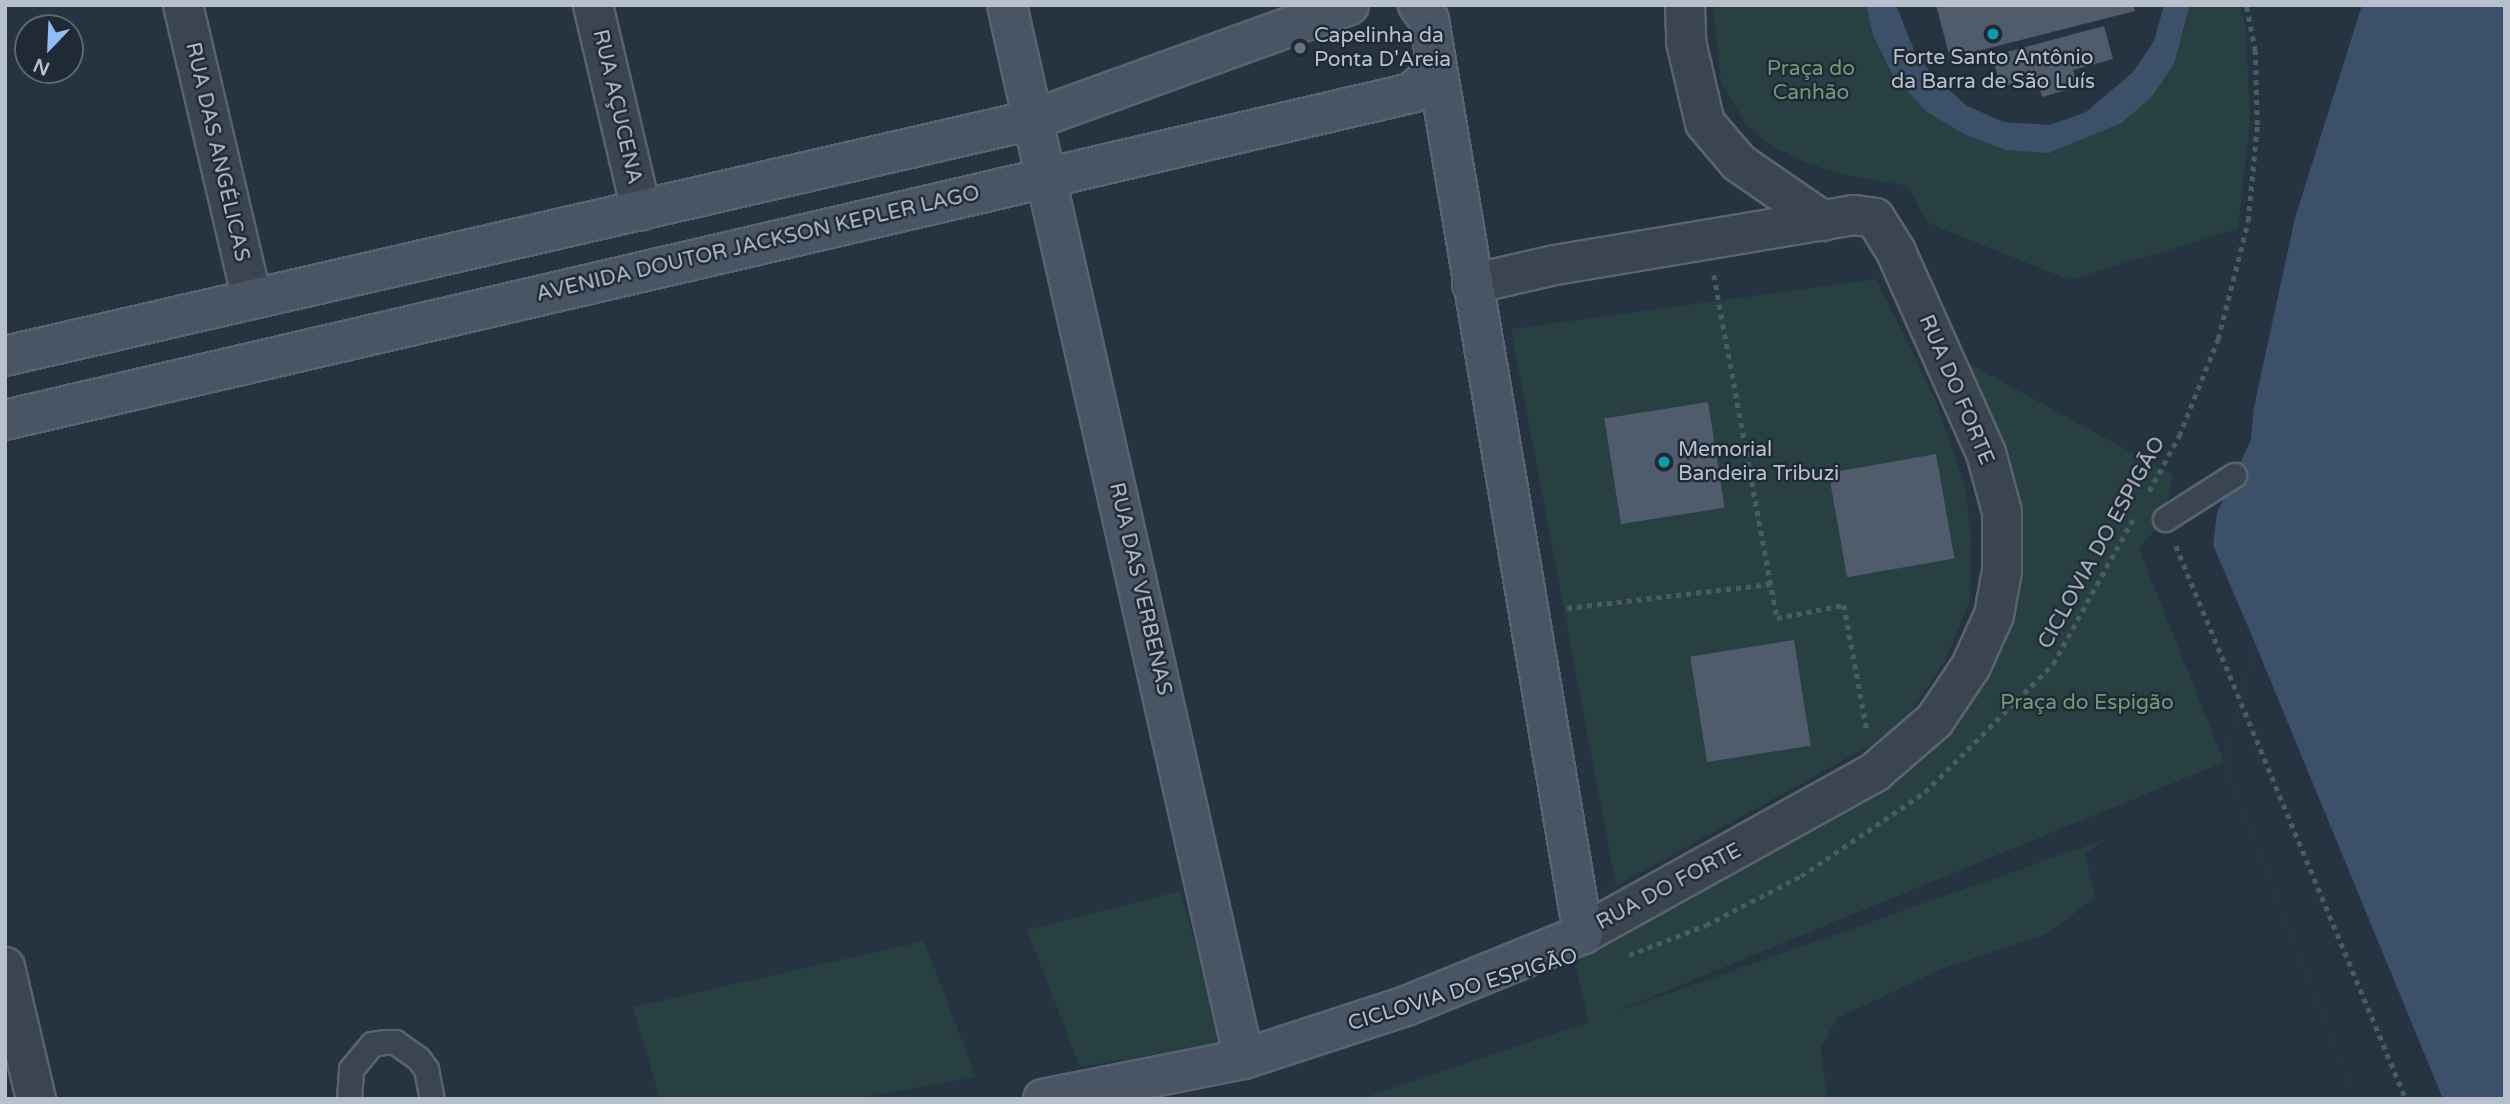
<!DOCTYPE html>
<html>
<head>
<meta charset="utf-8">
<style>
  body { margin:0 }
  #map { position:relative; width:2510px; height:1104px; overflow:hidden; background:#263341; font-family:"Varela Round",sans-serif }
  div>[style] { position:absolute }
  .green>* { inset:0; background:#284042 }
  .water>* { inset:0; background:#3c5169 }
  .pier>* { inset:0; background:#263341 }
  .building>* { inset:0; background:#505c6c; transform-origin:0 0 }
  .path>* { height:4.5px; margin-top:-2.25px; transform-origin:0; background:repeating-linear-gradient(90deg,#475d5f 0 5px,transparent 0 10px) }
  .roads { filter:drop-shadow(2px 0 #59636e) drop-shadow(-2px 0 #59636e) drop-shadow(0 2px #59636e) drop-shadow(0 -2px #59636e) }
  .lane>* { height:23px; margin:-11.5px; padding:0 11.5px; transform-origin:11.5px; border-radius:11.5px; background:#3b4551 }
  .street>* { height:38px; margin:-19px; padding:0 19px; transform-origin:19px; border-radius:19px; background:#3b4551 }
  .secondary>* { height:38px; margin:-19px; padding:0 19px; transform-origin:19px; border-radius:19px; background:#495464 }
  .dots>* { width:19px; height:19px; translate:-50% -50%; box-sizing:border-box; border:4px solid #1f2a36; border-radius:50% }
  span { translate:-50% -50%; white-space:nowrap; text-align:center; line-height:1.15; -webkit-text-stroke:5px #1f2a36; paint-order:stroke }
  .poi-label { font-size:21px; color:#b8c0cb }
  .left { translate:0 -50%; text-align:left }
  .park-label { font-size:21px; color:#6f9c77 }
  .street-label { font-size:21px; color:#b8c0cb }
  .frame { position:absolute; inset:0; border:7px solid #b8c0cb; pointer-events:none }
  .north { position:absolute; left:14px; top:14px; width:70px; height:70px; box-sizing:border-box; background:#1f2a36; border:2px solid #5c6672; border-radius:50%; rotate:203deg; font-size:19px; font-weight:700; line-height:28px; text-align:center; color:#b8c0cb }
  .north::after { content:''; display:block; margin:auto; width:24px; height:32px; background:#91bcf7; clip-path:polygon(50% 0,100% 100%,50% 72%,0 100%) }
</style>
</head>
<body>
<div id="map">
  <div class="green">
    <div style="clip-path:polygon(1713px 5px,1866px 5px,1873px 35px,1893px 76px,2048px 153px,2121px 123px,2184px 32px,2190px 5px,2240px 5px,2246px 30px,2250px 122px,2238px 229px,2069px 280px,1928px 223px,1907px 186px,1839px 174px,1805px 162px,1769px 145px,1746px 124px,1721px 83px)"></div>
    <div style="clip-path:polygon(1876px 279px,1935px 399px,1965px 486px,1971px 538px,1970px 600px,1944px 663px,1898px 730px,1616px 886px,1511px 329px)"></div>
    <div style="clip-path:polygon(1957px 357px,2173px 475px,2165px 519px,2139px 549px,2224px 762px,1615px 1012px,2109px 838px,2085px 853px,2095px 898px,2046px 934px,1942px 969px,1839px 1017px,1820px 1047px,1828px 1099px,1360px 1099px,1589px 1022px,1571px 948px,1813px 831px,1892px 779px,2014px 594px)"></div>
    <div style="clip-path:polygon(1180px 891px,1224px 1043px,1080px 1067px,1027px 930px)"></div>
    <div style="clip-path:polygon(924px 941px,976px 1077px,855px 1099px,660px 1099px,633px 1007px)"></div>
  </div>
  <div class="water">
    <div style="clip-path:polygon(1866px 5px,1896px 5px,1914px 50px,1933px 76px,1967px 106px,2004px 122px,2050px 125px,2086px 112px,2133px 72px,2154px 41px,2164px 5px,2190px 5px,2174px 64px,2151px 98px,2121px 123px,2049px 153px,2006px 150px,1966px 135px,1927px 112px,1893px 76px,1873px 35px)"></div>
    <div style="clip-path:polygon(2362px 5px,2505px 5px,2505px 1099px,2355px 1099px,2224px 762px,2255px 643px,2213px 545px,2217px 513px,2251px 440px,2254px 407px,2295px 218px)"></div>
  </div>
  <div class="pier">
    <div style="clip-path:polygon(2255px 643px,2443px 1099px,2355px 1099px,2224px 762px)"></div>
  </div>
  <div class="building">
    <div style="clip-path:polygon(1936px 5px,2134px 5px,2135px 11px,1950px 58px)"></div>
    <div style="clip-path:polygon(2104px 26px,2113px 59px,2073px 70px,2078px 87px,2042px 97px,2037px 77px,2001px 87px,1992px 56px)"></div>
    <div style="left:1708px;top:402px;width:107px;height:105px;rotate:81deg"></div>
    <div style="left:1936px;top:454px;width:106px;height:109px;rotate:80deg"></div>
    <div style="left:1794px;top:640px;width:107px;height:105px;rotate:81deg"></div>
  </div>
  <div class="path">
    <div style="left:1714px;top:275px;width:349px;rotate:79.6deg"></div>
    <div style="left:1777px;top:618px;width:68px;rotate:-11deg"></div>
    <div style="left:1844px;top:605px;width:127px;rotate:79.6deg"></div>
    <div style="left:2149px;top:491px;width:63px;rotate:-61.4deg"></div>
    <div style="left:2179px;top:436px;width:105px;rotate:-68.1deg"></div>
    <div style="left:2218px;top:339px;width:122px;rotate:-75.7deg"></div>
    <div style="left:2248px;top:221px;width:96px;rotate:-84.6deg"></div>
    <div style="left:2257px;top:125px;width:74px;rotate:-91.5deg"></div>
    <div style="left:2255px;top:51px;width:47px;rotate:-101.1deg"></div>
    <div style="left:2176px;top:546px;width:599px;rotate:67.42deg"></div>
    <div style="left:1567px;top:608px;width:205px;rotate:-6.7deg"></div>
    <div style="left:1629px;top:955px;width:83px;rotate:-21.3deg"></div>
    <div style="left:1706px;top:925px;width:107px;rotate:-27.3deg"></div>
    <div style="left:1801px;top:876px;width:150px;rotate:-34.1deg"></div>
    <div style="left:1925px;top:792px;width:181px;rotate:-45deg"></div>
    <div style="left:2053px;top:664px;width:168px;rotate:-61.1deg"></div>
  </div>
  <div class="roads">
    <div class="lane">
      <div style="left:2165px;top:519px;width:82px;rotate:-32.5deg"></div>
      <div style="left:349px;top:1099px;width:30px;rotate:-86deg"></div>
      <div style="left:351px;top:1069px;width:33px;rotate:-50deg"></div>
      <div style="left:372px;top:1044px;width:13px;rotate:-9deg"></div>
      <div style="left:385px;top:1042px;width:10px"></div>
      <div style="left:395px;top:1042px;width:28px;rotate:35deg"></div>
      <div style="left:418px;top:1058px;width:14px;rotate:54deg"></div>
      <div style="left:426px;top:1069px;width:31px;rotate:79deg"></div>
    </div>
    <div class="street">
      <div style="left:183px;top:5px;width:302px;rotate:76.8deg"></div>
      <div style="left:593px;top:5px;width:211px;rotate:76.8deg"></div>
      <div style="left:1685px;top:5px;width:37px;rotate:88deg"></div>
      <div style="left:1686px;top:42px;width:83px;rotate:76.8deg"></div>
      <div style="left:1705px;top:123px;width:52px;rotate:49.6deg"></div>
      <div style="left:1739px;top:163px;width:102px;rotate:34.6deg"></div>
      <div style="left:1472px;top:284px;width:85px;rotate:-12.9deg"></div>
      <div style="left:1555px;top:265px;width:303px;rotate:-9.5deg"></div>
      <div style="left:1854px;top:215px;width:21px;rotate:8deg"></div>
      <div style="left:1875px;top:218px;width:40px;rotate:58deg"></div>
      <div style="left:1896px;top:252px;width:220px;rotate:65.9deg"></div>
      <div style="left:1986px;top:453px;width:61px;rotate:74.8deg"></div>
      <div style="left:2002px;top:512px;width:59px;rotate:90deg"></div>
      <div style="left:2002px;top:571px;width:45px;rotate:100.3deg"></div>
      <div style="left:1994px;top:615px;width:56px;rotate:114.3deg"></div>
      <div style="left:1971px;top:666px;width:66px;rotate:123.9deg"></div>
      <div style="left:1934px;top:721px;width:78px;rotate:139.2deg"></div>
      <div style="left:1875px;top:772px;width:334px;rotate:151deg"></div>
      <div style="left:5px;top:967px;width:136px;rotate:76.8deg"></div>
    </div>
    <div class="secondary">
      <div style="left:1007px;top:5px;width:1080px;rotate:77.33deg"></div>
      <div style="left:5px;top:356px;width:1054px;rotate:-12.94deg"></div>
      <div style="left:1032px;top:120px;width:337px;rotate:-19.9deg"></div>
      <div style="left:5px;top:420px;width:1444px;rotate:-13.09deg"></div>
      <div style="left:1411px;top:93px;width:25px;rotate:-40deg"></div>
      <div style="left:1430px;top:77px;width:16px;rotate:-68deg"></div>
      <div style="left:1043px;top:1099px;width:205px;rotate:-11.3deg"></div>
      <div style="left:1244px;top:1059px;width:170px;rotate:-18.1deg"></div>
      <div style="left:1406px;top:1006px;width:191px;rotate:-22.1deg"></div>
      <div style="left:1583px;top:934px;width:927px;rotate:-99.56deg"></div>
      <div style="left:1429px;top:20px;width:19px;rotate:-126deg"></div>
    </div>
  </div>
  <div class="dots">
    <div style="left:1993px;top:34px;background:#0f9aa8"></div>
    <div style="left:1300px;top:48px;background:#6b7280"></div>
    <div style="left:1664px;top:462px;background:#0f9aa8"></div>
  </div>
  <div class="poi-label">
    <span class="left" style="left:1314px;top:48px">Capelinha da<br>Ponta D'Areia</span>
    <span style="left:1993px;top:70px">Forte Santo Antônio<br>da Barra de São Luís</span>
    <span class="left" style="left:1678px;top:462px">Memorial<br>Bandeira Tribuzi</span>
  </div>
  <div class="park-label">
    <span style="left:1811px;top:81px">Praça do<br>Canhão</span>
    <span style="left:2087px;top:703px">Praça do Espigão</span>
  </div>
  <div class="street-label">
    <span style="left:617px;top:107px;rotate:77deg">RUA AÇUCENA</span>
    <span style="left:217px;top:152px;rotate:77deg">RUA DAS ANGÉLICAS</span>
    <span style="left:758px;top:244px;rotate:-13deg">AVENIDA DOUTOR JACKSON KEPLER LAGO</span>
    <span style="left:1956px;top:390px;rotate:67deg">RUA DO FORTE</span>
    <span style="left:2102px;top:543px;rotate:-61deg">CICLOVIA DO ESPIGÃO</span>
    <span style="left:1140px;top:589px;rotate:77deg">RUA DAS VERBENAS</span>
    <span style="left:1669px;top:887px;rotate:-28deg">RUA DO FORTE</span>
    <span style="left:1463px;top:990px;rotate:-17deg">CICLOVIA DO ESPIGÃO</span>
  </div>
  <div class="frame"></div>
  <div class="north">N</div>
</div>
</body>
</html>
